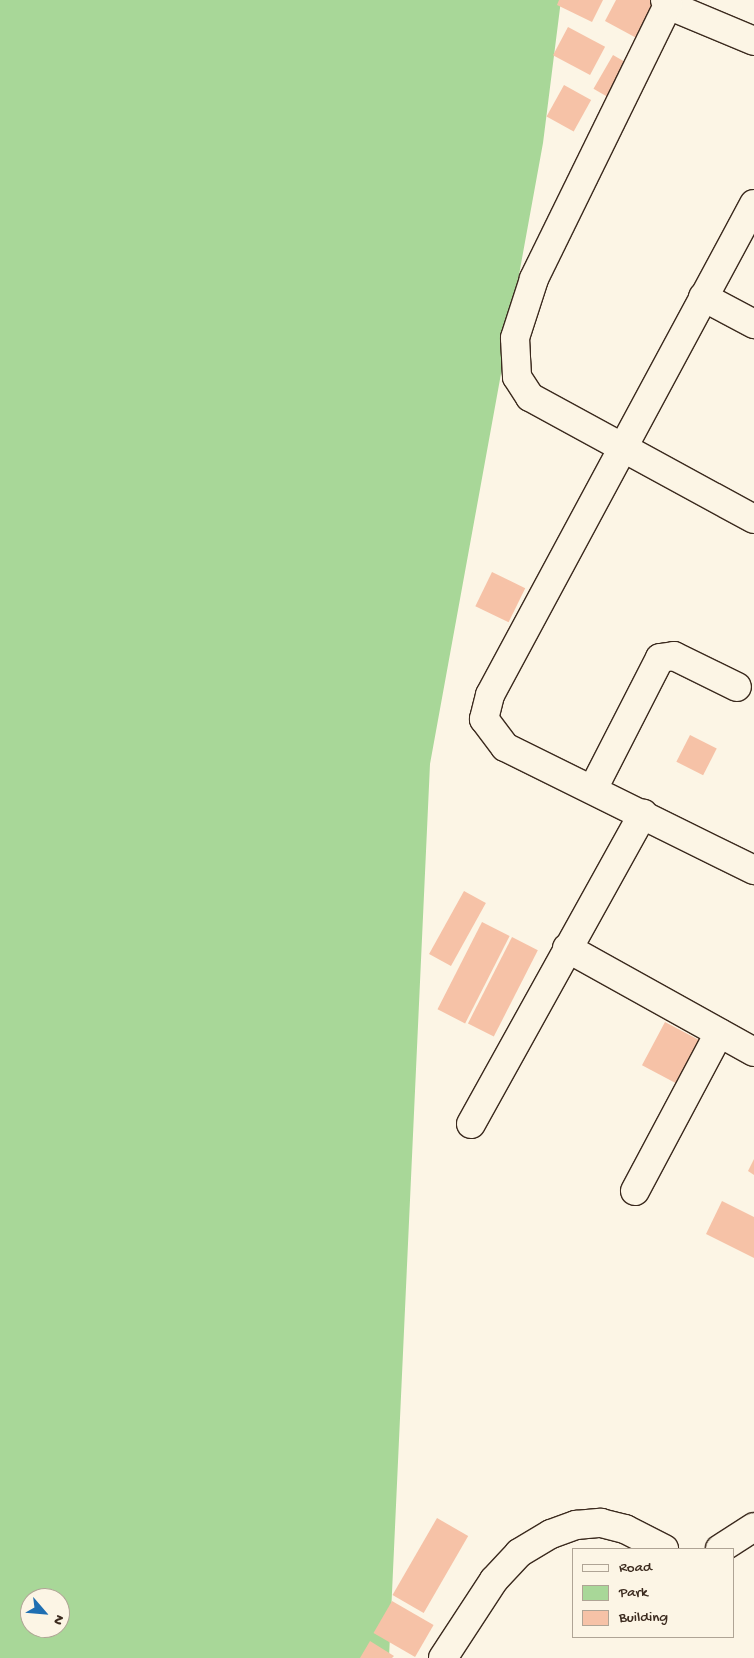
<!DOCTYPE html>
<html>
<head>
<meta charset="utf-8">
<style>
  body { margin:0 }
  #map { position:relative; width:754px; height:1658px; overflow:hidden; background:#fcf5e5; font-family:"Gochi Hand",sans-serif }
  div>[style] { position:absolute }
  .green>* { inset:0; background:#a8d798 }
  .building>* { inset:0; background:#f6c2a7; transform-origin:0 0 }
  .roads { filter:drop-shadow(1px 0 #3b2a1e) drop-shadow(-1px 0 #3b2a1e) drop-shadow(0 1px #3b2a1e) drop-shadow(0 -1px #3b2a1e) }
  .minor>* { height:28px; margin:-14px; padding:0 14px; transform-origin:14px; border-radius:14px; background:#fcf5e5 }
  span { translate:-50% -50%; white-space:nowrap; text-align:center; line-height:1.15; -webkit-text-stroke:5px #fcf5e5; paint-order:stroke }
  .legend { position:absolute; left:572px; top:1548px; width:162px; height:90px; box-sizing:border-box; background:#fcf5e5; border:1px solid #afa495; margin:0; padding:6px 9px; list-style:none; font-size:15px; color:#3b2a1e }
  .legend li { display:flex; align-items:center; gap:10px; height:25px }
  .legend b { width:25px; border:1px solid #afa495 }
  .north { position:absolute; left:20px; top:1588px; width:50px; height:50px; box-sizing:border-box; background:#fcf5e5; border:1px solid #afa495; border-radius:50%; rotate:117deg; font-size:14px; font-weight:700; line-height:20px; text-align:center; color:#3b2a1e }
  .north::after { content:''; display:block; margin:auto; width:18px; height:22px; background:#1f6fb2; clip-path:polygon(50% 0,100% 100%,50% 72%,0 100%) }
</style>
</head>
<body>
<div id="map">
  <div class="green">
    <div style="clip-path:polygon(evenodd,0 0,561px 0,543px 143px,430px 764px,389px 1658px,0 1658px,0 0,30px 1598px,60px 1598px,60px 1628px,30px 1628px,30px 1598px)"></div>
  </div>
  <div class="building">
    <div style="clip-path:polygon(559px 0,603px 0,592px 22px,557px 5px)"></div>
    <div style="clip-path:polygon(616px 0,652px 0,661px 5px,642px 41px,605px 21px)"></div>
    <div style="left:568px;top:27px;width:42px;height:32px;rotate:28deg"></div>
    <div style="left:613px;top:55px;width:20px;height:39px;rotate:30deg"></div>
    <div style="left:564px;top:85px;width:31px;height:36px;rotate:29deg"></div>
    <div style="left:492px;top:572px;width:37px;height:38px;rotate:26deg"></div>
    <div style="left:690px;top:735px;width:30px;height:30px;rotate:27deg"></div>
    <div style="left:464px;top:891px;width:25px;height:72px;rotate:29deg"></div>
    <div style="left:482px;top:922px;width:31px;height:98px;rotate:27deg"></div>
    <div style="left:512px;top:937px;width:29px;height:97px;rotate:27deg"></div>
    <div style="left:665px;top:1022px;width:38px;height:49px;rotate:28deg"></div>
    <div style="clip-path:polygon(754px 1159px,754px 1175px,748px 1171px)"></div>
    <div style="clip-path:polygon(722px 1201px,754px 1217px,754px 1258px,706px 1234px)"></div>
    <div style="left:437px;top:1518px;width:36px;height:89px;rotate:30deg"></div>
    <div style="left:392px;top:1601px;width:48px;height:37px;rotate:30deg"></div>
    <div style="clip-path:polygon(370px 1641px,394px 1656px,392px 1658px,360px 1658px)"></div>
  </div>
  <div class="roads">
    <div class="minor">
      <div style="left:665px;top:0;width:6px;rotate:59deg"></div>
      <div style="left:668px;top:5px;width:93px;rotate:22.7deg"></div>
      <div style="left:668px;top:5px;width:305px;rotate:116.1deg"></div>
      <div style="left:534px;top:279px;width:62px;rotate:107.9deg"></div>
      <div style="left:515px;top:338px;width:39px;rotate:87deg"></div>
      <div style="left:517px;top:377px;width:24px;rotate:57deg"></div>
      <div style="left:530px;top:397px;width:255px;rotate:28.6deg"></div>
      <div style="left:754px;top:204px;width:557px;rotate:118.27deg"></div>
      <div style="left:490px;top:695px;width:25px;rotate:104deg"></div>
      <div style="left:484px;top:719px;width:35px;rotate:53deg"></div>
      <div style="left:505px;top:747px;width:278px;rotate:26.3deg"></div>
      <div style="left:703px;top:297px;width:58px;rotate:27.9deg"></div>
      <div style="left:593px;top:789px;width:147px;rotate:-62.9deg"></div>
      <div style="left:660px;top:658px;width:14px;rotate:-8deg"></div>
      <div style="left:674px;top:656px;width:70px;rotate:26.2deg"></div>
      <div style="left:567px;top:948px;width:214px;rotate:29.1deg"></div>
      <div style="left:471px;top:1124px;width:355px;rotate:-61deg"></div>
      <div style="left:635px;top:1191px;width:179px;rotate:-62deg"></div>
      <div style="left:720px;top:1549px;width:40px;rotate:-32.9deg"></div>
      <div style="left:443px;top:1658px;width:93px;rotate:-56.8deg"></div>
      <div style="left:494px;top:1580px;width:37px;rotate:-47deg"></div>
      <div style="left:519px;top:1553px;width:37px;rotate:-31deg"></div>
      <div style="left:551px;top:1534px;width:27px;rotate:-20deg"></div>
      <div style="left:576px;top:1525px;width:25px;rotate:-5deg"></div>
      <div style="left:601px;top:1523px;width:25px;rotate:14deg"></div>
      <div style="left:625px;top:1529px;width:44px;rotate:27.1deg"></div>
    </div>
  </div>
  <ul class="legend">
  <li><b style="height:6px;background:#fcf5e5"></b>Road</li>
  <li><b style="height:14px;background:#a8d798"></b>Park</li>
  <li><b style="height:14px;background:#f6c2a7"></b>Building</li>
  </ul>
  <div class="north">N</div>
</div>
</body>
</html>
